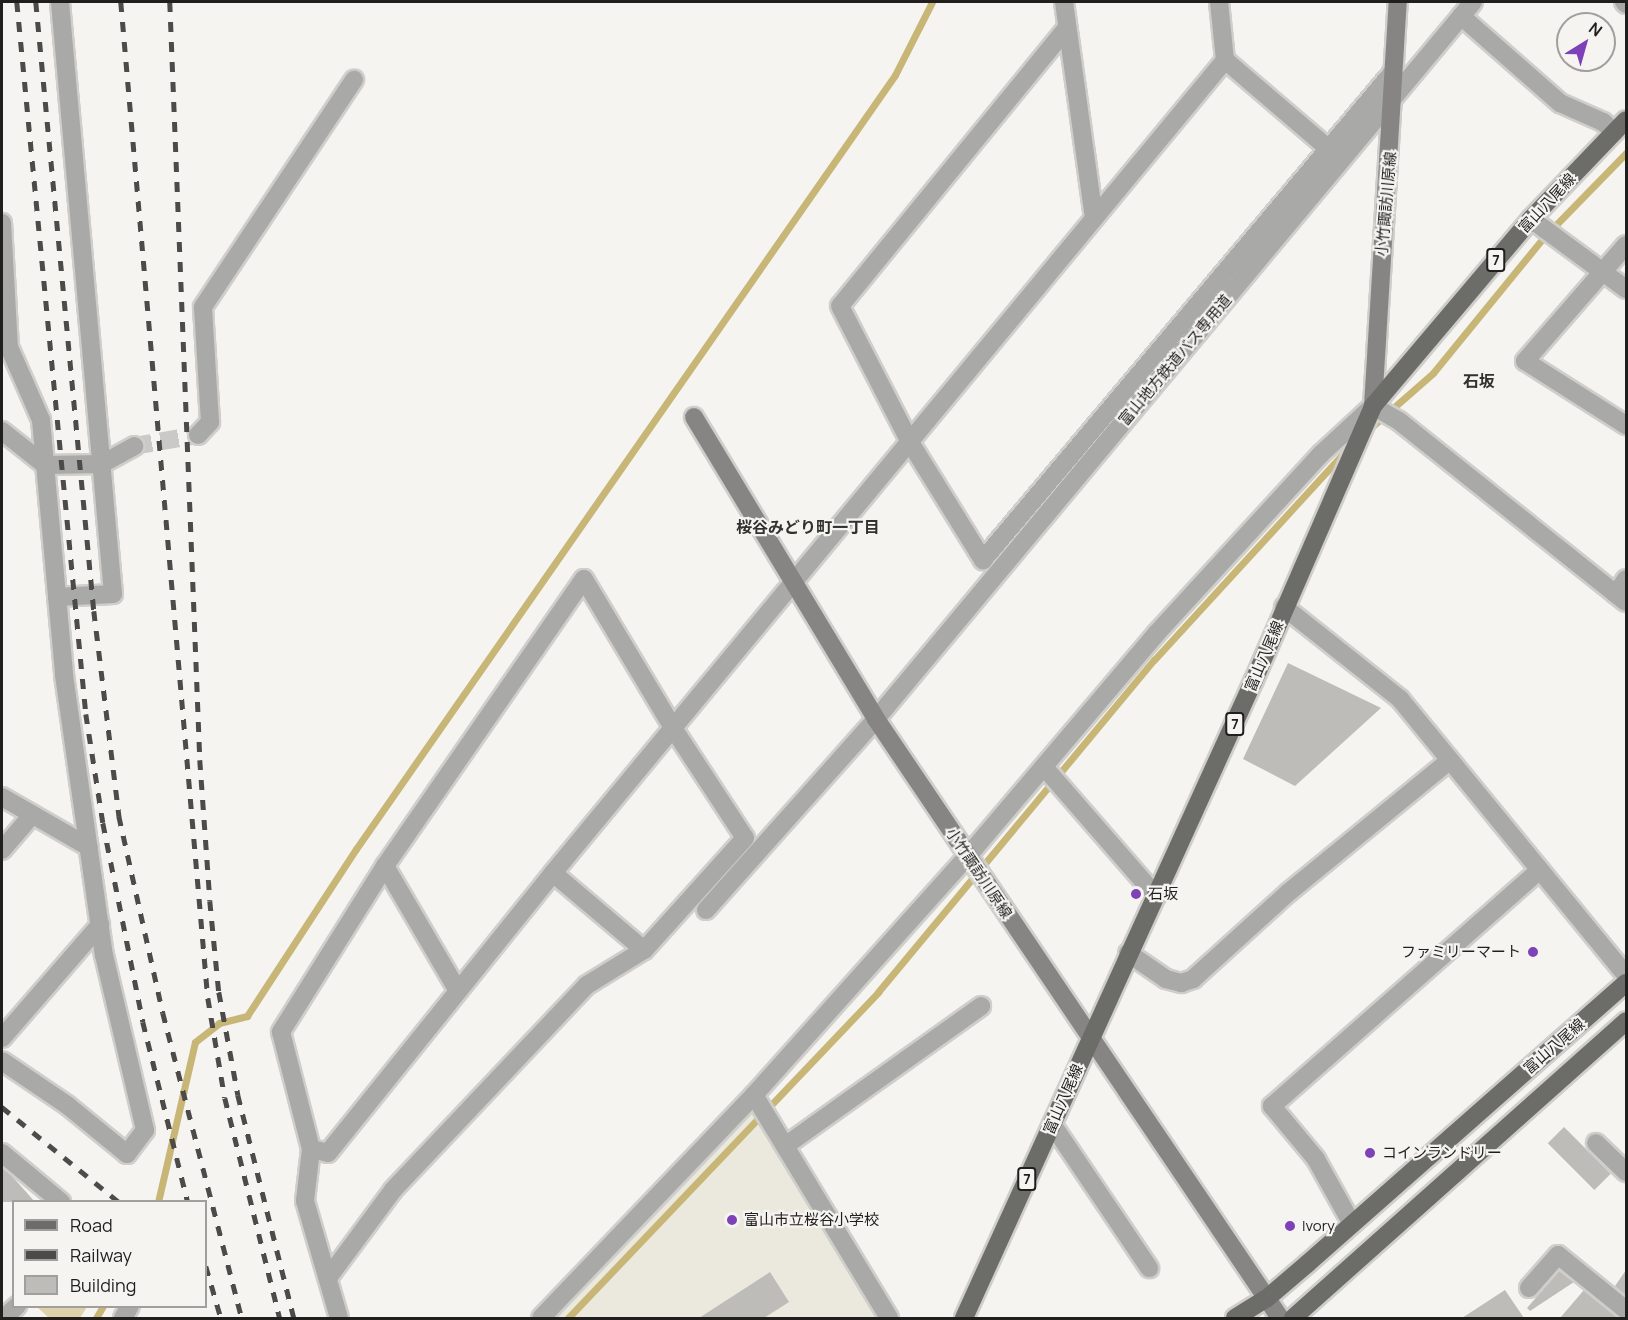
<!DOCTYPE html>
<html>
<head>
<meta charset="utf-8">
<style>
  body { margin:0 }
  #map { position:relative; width:1628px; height:1320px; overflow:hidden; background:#f5f4f1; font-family:Manrope,"Noto Sans JP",sans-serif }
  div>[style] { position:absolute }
  .built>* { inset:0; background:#ebe8de }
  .green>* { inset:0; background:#ddd2ac }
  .stream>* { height:7px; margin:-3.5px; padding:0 3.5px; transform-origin:3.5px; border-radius:3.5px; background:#c8b677 }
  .building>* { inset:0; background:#bdbcb9; transform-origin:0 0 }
  .minor-tunnel>* { height:18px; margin-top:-9px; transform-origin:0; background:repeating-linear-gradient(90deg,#cac9c7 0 18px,transparent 0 27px) }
  .roads { filter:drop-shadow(2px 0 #cfcecb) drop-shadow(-2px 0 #cfcecb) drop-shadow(0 2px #cfcecb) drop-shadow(0 -2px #cfcecb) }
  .minor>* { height:18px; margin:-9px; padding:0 9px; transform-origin:9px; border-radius:9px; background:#a9a9a8 }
  .secondary>* { height:18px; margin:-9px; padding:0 9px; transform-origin:9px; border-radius:9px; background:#868583 }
  .primary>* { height:18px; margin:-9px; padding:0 9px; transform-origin:9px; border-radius:9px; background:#6c6c69 }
  .rail>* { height:4.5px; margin-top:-2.25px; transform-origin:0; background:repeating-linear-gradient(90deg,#4c4b4a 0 10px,transparent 0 20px) }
  .dots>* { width:16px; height:16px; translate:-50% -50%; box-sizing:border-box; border:3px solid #f5f4f1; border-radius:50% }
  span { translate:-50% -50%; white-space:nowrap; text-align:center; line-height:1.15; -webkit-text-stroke:4.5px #f5f4f1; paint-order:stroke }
  .shield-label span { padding:2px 4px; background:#f5f4f1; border:2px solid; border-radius:4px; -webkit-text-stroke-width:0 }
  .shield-label { font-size:14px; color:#201f1e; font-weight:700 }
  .street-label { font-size:15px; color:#201f1e }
  .poi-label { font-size:15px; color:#201f1e }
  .left { translate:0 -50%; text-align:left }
  .right { translate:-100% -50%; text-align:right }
  .neighbourhood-label { font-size:16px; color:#31312e; font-weight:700 }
  .frame { position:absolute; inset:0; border:3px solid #201f1e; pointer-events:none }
  .legend { position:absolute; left:12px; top:1200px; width:195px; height:108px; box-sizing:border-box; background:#f5f4f1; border:2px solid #a09f9d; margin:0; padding:8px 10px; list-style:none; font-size:18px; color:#201f1e }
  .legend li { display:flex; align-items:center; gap:12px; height:30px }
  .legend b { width:30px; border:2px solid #a09f9d }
  .north { position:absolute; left:1556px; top:12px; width:60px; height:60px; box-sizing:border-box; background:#f5f4f1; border:2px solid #a09f9d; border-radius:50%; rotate:37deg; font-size:16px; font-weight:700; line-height:24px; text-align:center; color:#201f1e }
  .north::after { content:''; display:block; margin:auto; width:21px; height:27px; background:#7e42b8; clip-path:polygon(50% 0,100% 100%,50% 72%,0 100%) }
</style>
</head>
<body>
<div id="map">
  <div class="built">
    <div style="clip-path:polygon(747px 1112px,764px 1121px,877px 1318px,550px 1318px)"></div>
  </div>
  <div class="green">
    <div style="clip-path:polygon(37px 1307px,87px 1307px,80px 1318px,49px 1318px)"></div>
  </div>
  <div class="stream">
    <div style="left:1368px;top:430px;width:86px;rotate:-41.2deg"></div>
    <div style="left:1433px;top:373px;width:176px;rotate:-50.8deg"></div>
    <div style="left:1544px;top:237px;width:117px;rotate:-45.7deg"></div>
    <div style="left:158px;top:1202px;width:164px;rotate:-77deg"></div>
    <div style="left:195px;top:1042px;width:31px;rotate:-38deg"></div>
    <div style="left:219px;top:1023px;width:29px;rotate:-14deg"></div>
    <div style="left:247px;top:1016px;width:199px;rotate:-56.9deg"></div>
    <div style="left:356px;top:849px;width:943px;rotate:-55.15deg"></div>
    <div style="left:895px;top:75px;width:82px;rotate:-63.1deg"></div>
    <div style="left:96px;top:1318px;width:14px;rotate:-60deg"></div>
    <div style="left:568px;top:1318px;width:450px;rotate:-46.4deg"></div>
    <div style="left:878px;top:992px;width:432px;rotate:-50.3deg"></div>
    <div style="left:1154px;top:660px;width:289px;rotate:-47.5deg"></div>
  </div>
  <div class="building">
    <div style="clip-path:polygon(1288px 663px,1381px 708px,1295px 786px,1243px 759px)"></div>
    <div style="left:1564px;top:1127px;width:66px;height:23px;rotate:45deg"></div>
    <div style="clip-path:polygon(2px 1167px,11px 1175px,35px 1202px,2px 1202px)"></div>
    <div style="clip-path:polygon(1626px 1270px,1626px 1296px,1615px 1286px)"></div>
    <div style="clip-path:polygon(1559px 1271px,1574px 1282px,1530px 1311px,1527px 1308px)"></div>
    <div style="clip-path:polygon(770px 1272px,789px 1302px,764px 1318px,699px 1318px)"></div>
    <div style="clip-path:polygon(1505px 1290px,1524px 1318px,1462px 1318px)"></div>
    <div style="clip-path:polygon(1584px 1290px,1619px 1318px,1560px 1318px)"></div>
  </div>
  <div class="minor-tunnel">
    <div style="left:134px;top:446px;width:65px;rotate:-9.8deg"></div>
  </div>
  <div class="roads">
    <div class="minor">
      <div style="left:1064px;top:2px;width:218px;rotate:82.1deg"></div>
      <div style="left:1219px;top:2px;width:58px;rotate:84.1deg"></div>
      <div style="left:1225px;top:60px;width:137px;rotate:40.6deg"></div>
      <div style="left:1624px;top:2px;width:3px;rotate:45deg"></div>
      <div style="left:1461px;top:16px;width:132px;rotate:41.3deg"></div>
      <div style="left:1560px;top:103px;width:47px;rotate:23.8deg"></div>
      <div style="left:1603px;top:122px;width:15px;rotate:42deg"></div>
      <div style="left:1066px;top:29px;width:357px;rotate:129.2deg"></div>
      <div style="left:840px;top:306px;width:155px;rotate:62.8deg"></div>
      <div style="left:911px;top:444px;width:137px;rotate:58.2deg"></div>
      <div style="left:983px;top:560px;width:637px;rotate:-49.96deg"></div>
      <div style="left:1531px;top:219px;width:118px;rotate:36.4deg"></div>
      <div style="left:2px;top:223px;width:124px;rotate:86.8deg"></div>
      <div style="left:9px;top:347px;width:80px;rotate:66.3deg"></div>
      <div style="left:41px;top:420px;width:256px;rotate:84.8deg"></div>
      <div style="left:64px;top:675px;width:283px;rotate:81.9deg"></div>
      <div style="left:104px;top:955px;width:180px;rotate:76.8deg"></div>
      <div style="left:145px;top:1130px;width:30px;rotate:127deg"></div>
      <div style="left:127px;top:1154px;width:77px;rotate:-140.8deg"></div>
      <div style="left:67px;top:1105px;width:78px;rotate:-145.9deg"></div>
      <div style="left:1626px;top:245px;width:154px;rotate:131deg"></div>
      <div style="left:1525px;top:361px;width:120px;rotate:32.4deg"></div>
      <div style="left:2px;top:431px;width:55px;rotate:38.3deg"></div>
      <div style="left:45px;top:465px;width:57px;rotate:-1deg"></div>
      <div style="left:102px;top:464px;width:37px;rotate:-29deg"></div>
      <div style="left:198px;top:435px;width:18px;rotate:-47deg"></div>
      <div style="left:210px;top:422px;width:115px;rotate:-93.5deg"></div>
      <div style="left:203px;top:307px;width:273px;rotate:-56.4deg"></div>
      <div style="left:1616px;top:594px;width:18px;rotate:-56deg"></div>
      <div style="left:57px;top:597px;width:56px;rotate:-3.1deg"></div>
      <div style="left:113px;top:594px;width:594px;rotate:-95.12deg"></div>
      <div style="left:1284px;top:607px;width:148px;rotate:38.4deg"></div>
      <div style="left:1400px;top:699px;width:357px;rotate:50.7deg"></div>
      <div style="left:1044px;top:767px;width:171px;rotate:49deg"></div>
      <div style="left:2px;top:797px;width:100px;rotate:29.9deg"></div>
      <div style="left:2px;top:850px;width:46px;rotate:-49.4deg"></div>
      <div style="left:385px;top:866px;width:196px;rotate:122.1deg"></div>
      <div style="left:281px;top:1032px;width:121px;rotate:75.6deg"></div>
      <div style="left:311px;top:1149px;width:17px;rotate:13deg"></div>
      <div style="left:328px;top:1153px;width:359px;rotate:-51.2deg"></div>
      <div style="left:553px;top:873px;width:1055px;rotate:-50.42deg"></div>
      <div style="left:706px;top:910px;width:256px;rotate:-48.3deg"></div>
      <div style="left:876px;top:719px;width:933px;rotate:-50.22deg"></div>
      <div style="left:1128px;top:953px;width:46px;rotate:34.4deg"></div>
      <div style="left:1166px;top:979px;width:16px;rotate:15deg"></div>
      <div style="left:1181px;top:983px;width:13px;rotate:-18deg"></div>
      <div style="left:1193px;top:979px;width:130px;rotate:-42.2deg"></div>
      <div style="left:1289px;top:892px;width:208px;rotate:-39.3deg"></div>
      <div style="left:458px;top:991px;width:145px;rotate:-120.3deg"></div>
      <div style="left:385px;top:866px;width:349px;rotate:-55.3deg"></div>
      <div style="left:584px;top:579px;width:174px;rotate:59.1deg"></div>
      <div style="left:673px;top:728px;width:131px;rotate:56.8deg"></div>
      <div style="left:745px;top:838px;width:151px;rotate:132deg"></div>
      <div style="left:644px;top:950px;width:119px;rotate:-139.8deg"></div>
      <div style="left:2px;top:1038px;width:150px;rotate:-49.1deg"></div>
      <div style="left:754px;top:1095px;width:261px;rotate:58.8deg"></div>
      <div style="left:1052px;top:1124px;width:174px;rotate:56deg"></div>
      <div style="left:1596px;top:1143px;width:42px;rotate:44deg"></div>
      <div style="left:785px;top:1146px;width:241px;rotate:-35.5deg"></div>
      <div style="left:311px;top:1149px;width:52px;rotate:96.6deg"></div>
      <div style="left:305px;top:1201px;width:122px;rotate:73.8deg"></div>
      <div style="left:2px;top:1153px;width:77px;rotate:39.7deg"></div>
      <div style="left:1352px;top:1224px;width:74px;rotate:-119deg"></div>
      <div style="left:1316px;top:1159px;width:69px;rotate:-129.7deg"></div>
      <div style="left:1272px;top:1106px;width:357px;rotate:-41.4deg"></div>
      <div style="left:328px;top:1278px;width:109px;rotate:-53.5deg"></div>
      <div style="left:393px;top:1190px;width:282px;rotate:-46.6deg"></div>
      <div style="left:587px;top:985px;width:67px;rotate:-31.6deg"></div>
      <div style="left:1529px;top:1288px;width:44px;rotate:-48.7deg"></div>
      <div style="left:1558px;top:1255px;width:87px;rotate:39deg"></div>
      <div style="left:4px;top:1318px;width:18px;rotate:-43deg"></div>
      <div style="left:123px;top:1318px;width:14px;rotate:-60deg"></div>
      <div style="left:541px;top:1318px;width:308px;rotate:-46.3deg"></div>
      <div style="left:754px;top:1095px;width:319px;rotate:-48.2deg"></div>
      <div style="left:967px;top:857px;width:292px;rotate:-49.7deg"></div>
      <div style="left:1156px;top:634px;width:244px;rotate:-47.5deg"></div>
      <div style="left:1321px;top:454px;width:71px;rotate:-42.7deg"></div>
      <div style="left:1373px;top:406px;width:30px;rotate:30deg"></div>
      <div style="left:1399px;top:421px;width:290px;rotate:38.6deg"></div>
    </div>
    <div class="secondary">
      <div style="left:1373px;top:406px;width:405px;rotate:-86.5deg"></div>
      <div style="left:694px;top:417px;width:353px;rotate:58.9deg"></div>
      <div style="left:876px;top:719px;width:723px;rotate:56deg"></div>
    </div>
    <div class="primary">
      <div style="left:964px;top:1318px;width:701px;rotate:-65.56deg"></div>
      <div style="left:1254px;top:680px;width:299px;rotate:-66.5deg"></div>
      <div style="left:1373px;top:406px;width:245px;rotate:-49.8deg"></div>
      <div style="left:1531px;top:219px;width:137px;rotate:-46.2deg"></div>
      <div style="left:1235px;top:1318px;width:36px;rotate:-32deg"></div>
      <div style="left:1266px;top:1299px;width:54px;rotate:-40.5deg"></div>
      <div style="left:1307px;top:1264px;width:425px;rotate:-41.4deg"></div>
      <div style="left:1293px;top:1318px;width:446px;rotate:-41.7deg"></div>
    </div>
  </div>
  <div class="rail">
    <div style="left:17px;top:2px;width:715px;rotate:84.46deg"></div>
    <div style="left:86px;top:714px;width:110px;rotate:81.1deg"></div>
    <div style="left:103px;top:823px;width:203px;rotate:78.6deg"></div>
    <div style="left:143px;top:1022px;width:186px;rotate:76deg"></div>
    <div style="left:36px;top:2px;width:612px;rotate:84.56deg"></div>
    <div style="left:94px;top:611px;width:207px;rotate:83deg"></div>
    <div style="left:119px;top:816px;width:202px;rotate:77.4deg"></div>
    <div style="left:163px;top:1013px;width:315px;rotate:75.5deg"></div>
    <div style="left:121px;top:2px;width:1000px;rotate:85.01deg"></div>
    <div style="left:208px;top:998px;width:101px;rotate:80.4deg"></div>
    <div style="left:225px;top:1098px;width:227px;rotate:76deg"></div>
    <div style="left:170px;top:2px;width:759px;rotate:87.73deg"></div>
    <div style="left:200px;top:760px;width:141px;rotate:85.9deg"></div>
    <div style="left:210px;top:901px;width:91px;rotate:84.4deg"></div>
    <div style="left:219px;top:992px;width:105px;rotate:79.5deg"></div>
    <div style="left:238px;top:1095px;width:230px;rotate:75.9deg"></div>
    <div style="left:2px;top:1107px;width:151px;rotate:39.1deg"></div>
    <div style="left:206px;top:1266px;width:54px;rotate:73.9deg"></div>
  </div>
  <div class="dots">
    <div style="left:1136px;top:894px;background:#7e42b8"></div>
    <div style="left:1533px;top:952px;background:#7e42b8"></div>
    <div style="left:1370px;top:1153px;background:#7e42b8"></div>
    <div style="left:732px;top:1220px;background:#7e42b8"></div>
    <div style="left:1290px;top:1226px;background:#7e42b8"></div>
  </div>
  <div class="shield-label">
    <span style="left:1496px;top:260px">7</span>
    <span style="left:1235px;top:724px">7</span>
    <span style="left:1027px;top:1179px">7</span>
  </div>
  <div class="street-label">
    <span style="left:1547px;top:203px;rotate:-47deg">富山八尾線</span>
    <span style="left:1386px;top:204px;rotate:-85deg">小竹諏訪川原線</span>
    <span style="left:1175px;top:360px;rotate:-50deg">富山地方鉄道バス専用道</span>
    <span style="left:1264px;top:656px;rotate:-67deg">富山八尾線</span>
    <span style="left:979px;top:873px;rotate:56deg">小竹諏訪川原線</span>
    <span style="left:1554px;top:1046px;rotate:-41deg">富山八尾線</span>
    <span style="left:1063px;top:1099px;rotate:-66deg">富山八尾線</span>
  </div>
  <div class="poi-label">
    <span class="left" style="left:1148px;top:894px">石坂</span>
    <span class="right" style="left:1521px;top:952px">ファミリーマート</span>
    <span class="left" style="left:1382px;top:1153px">コインランドリー</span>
    <span class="left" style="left:744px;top:1220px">富山市立桜谷小学校</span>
    <span class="left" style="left:1302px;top:1226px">Ivory</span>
  </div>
  <div class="neighbourhood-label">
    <span style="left:1479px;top:381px">石坂</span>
    <span style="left:808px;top:527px">桜谷みどり町一丁目</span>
  </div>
  <div class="frame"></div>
  <ul class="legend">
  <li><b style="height:8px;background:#6c6c69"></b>Road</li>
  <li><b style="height:8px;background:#4c4b4a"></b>Railway</li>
  <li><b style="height:16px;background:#bdbcb9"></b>Building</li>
  </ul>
  <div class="north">N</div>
</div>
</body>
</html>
